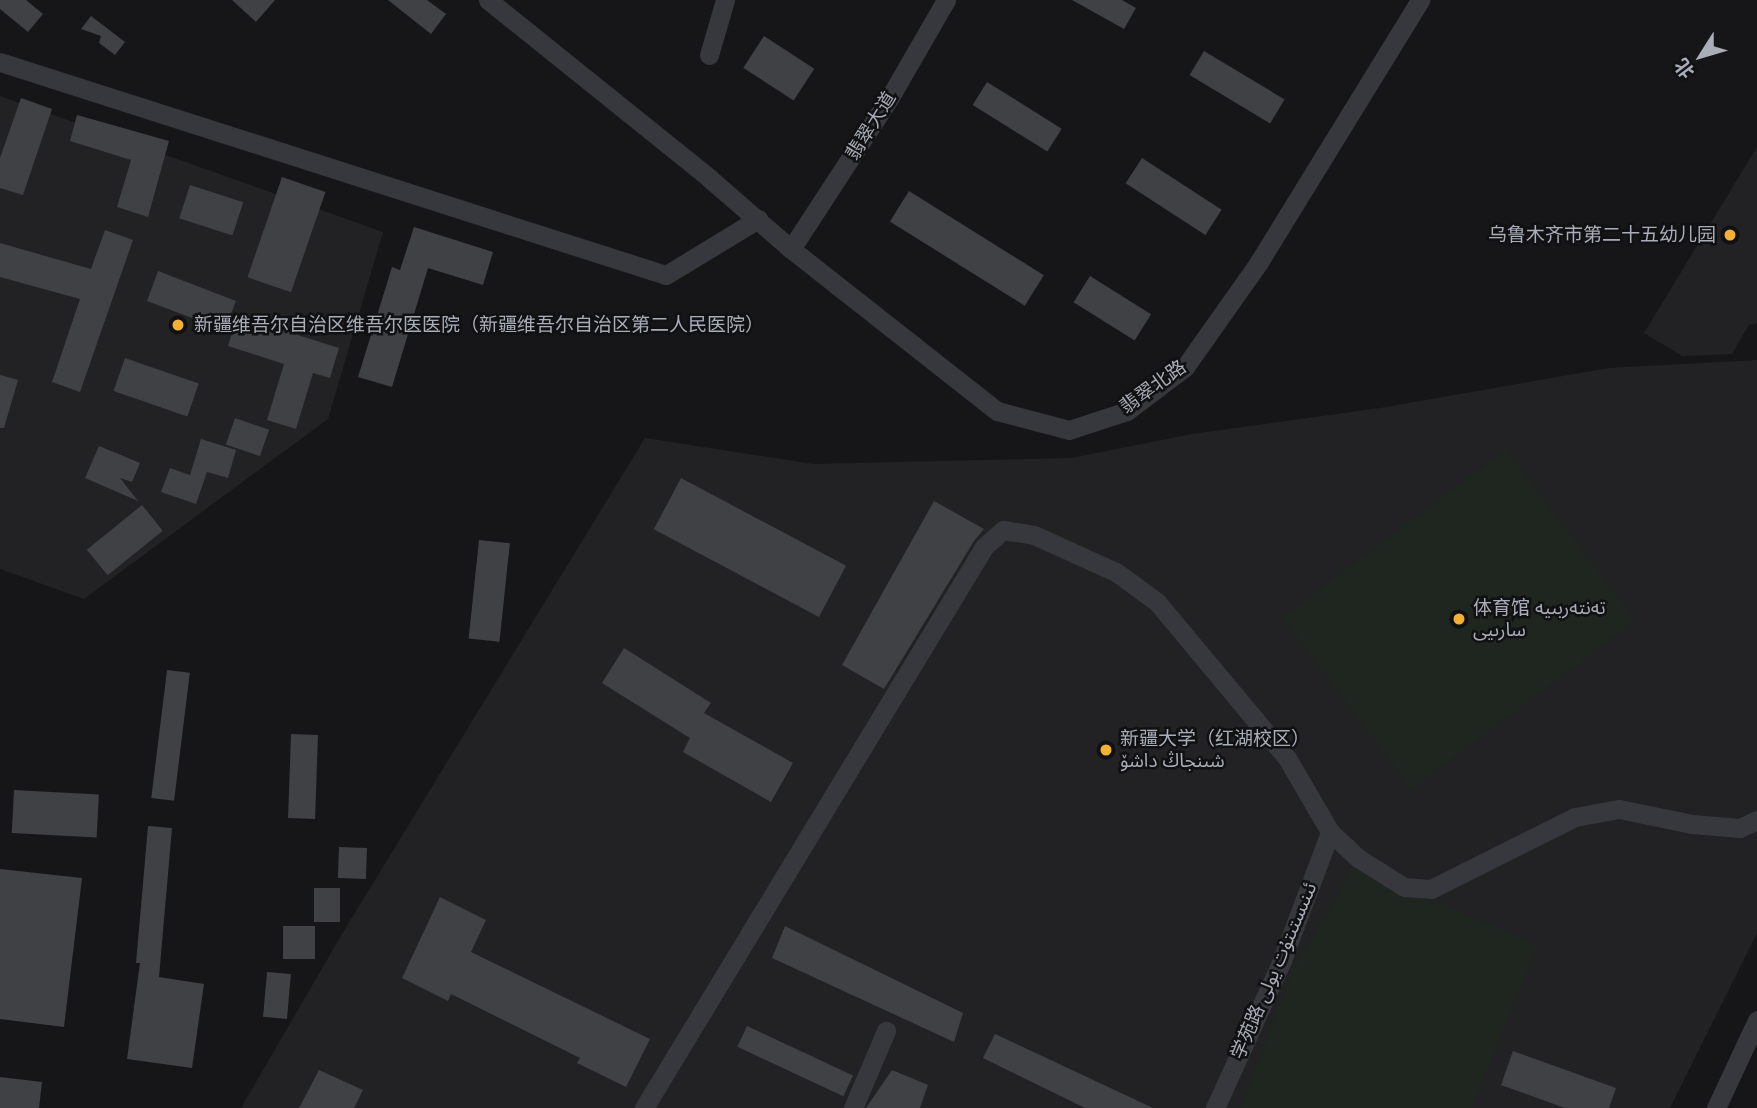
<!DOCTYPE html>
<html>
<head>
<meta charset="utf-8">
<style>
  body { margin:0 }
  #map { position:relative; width:1757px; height:1108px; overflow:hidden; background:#161618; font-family:"Noto Sans","Noto Sans Arabic","Noto Sans SC",sans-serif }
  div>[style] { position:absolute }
  .built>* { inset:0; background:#222225 }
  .green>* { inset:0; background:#1e261f; transform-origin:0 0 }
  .building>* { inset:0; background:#404145; transform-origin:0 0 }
  .minor>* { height:19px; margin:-9.5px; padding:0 9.5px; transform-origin:9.5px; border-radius:9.5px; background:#37383d }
  .dots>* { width:19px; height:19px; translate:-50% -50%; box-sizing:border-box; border:4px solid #111113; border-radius:50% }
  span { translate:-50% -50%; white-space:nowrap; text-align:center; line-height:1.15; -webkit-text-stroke:5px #111113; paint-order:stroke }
  .street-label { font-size:19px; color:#a8adb8 }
  .poi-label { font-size:19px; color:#a8adb8 }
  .right { translate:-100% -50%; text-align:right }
  .left { translate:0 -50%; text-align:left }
  .north { position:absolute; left:1666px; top:21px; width:70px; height:70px; -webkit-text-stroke:5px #111113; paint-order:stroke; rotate:233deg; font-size:19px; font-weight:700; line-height:28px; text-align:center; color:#a8adb8 }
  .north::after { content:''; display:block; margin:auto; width:24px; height:32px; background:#a8adb8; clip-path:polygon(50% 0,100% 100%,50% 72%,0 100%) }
</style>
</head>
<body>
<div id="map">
  <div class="built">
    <div style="clip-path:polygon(0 96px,383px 232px,328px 419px,84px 599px,0 569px)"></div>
    <div style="clip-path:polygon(1757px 147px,1757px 323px,1749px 325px,1732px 354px,1682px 356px,1644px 333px)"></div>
    <div style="clip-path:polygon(1757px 360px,1757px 933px,1670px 1108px,241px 1108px,342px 934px,645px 438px,813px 464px,1071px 458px,1192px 434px,1380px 408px,1609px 368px)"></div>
  </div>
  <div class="green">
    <div style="left:1506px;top:449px;width:215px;height:280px;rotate:53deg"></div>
    <div style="clip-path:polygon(1355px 866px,1538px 945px,1472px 1108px,1241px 1108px,1291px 974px)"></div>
  </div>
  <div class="building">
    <div style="clip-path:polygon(0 0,26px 0,43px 14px,28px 32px,0 9px)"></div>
    <div style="clip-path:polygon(232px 0,275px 0,256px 22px)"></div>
    <div style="clip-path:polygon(388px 0,427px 0,446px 14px,431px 34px)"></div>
    <div style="clip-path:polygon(1072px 0,1122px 0,1136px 8px,1124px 29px)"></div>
    <div style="clip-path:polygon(91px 16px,125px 42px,115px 55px,99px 43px,101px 36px,81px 29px)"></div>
    <div style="left:764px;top:36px;width:60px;height:38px;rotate:33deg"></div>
    <div style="left:1204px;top:51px;width:94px;height:28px;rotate:31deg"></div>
    <div style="left:987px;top:82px;width:88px;height:27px;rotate:32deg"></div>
    <div style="clip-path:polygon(21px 98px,52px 109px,23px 195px,0 188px,0 158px)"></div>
    <div style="clip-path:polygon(77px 115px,169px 141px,148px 217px,117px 207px,131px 160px,70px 141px)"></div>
    <div style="left:1142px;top:158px;width:95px;height:30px;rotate:33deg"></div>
    <div style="left:282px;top:177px;width:46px;height:106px;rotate:19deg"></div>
    <div style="left:190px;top:185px;width:56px;height:35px;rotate:18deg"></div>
    <div style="left:909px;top:191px;width:159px;height:36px;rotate:32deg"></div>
    <div style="clip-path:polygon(414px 227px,493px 252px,483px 285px,428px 268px,392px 387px,358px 377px,392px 267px,400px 270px)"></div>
    <div style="clip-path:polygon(105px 230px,133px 240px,80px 392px,52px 382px,80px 299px,0 277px,0 243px,91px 269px)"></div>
    <div style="clip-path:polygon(158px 271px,236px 301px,231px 314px,339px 348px,330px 378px,313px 373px,296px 429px,267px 420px,284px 364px,228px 346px,232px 333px,147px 301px)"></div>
    <div style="left:1090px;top:276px;width:72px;height:31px;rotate:32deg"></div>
    <div style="left:125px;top:358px;width:78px;height:35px;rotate:19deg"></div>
    <div style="clip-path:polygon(0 375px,18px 380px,4px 428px,0 428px)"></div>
    <div style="left:235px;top:418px;width:36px;height:28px;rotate:19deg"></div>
    <div style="clip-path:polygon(201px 439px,236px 450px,228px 478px,207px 472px,196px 504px,161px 492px,170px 468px,190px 475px)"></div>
    <div style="clip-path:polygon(99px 446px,140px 463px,132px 482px,120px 478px,138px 501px,85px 478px)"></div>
    <div style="left:681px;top:478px;width:187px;height:58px;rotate:28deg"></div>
    <div style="clip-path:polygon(934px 501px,984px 529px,974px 541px,884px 689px,842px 665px)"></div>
    <div style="left:142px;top:505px;width:33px;height:71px;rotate:51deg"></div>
    <div style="left:479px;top:540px;width:31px;height:99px;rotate:6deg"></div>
    <div style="clip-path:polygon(624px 648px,711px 703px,704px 713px,793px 763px,771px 802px,683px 752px,690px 738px,602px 683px)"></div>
    <div style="left:167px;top:670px;width:23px;height:129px;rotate:7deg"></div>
    <div style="left:291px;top:734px;width:27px;height:84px;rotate:2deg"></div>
    <div style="left:14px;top:790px;width:85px;height:43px;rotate:3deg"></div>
    <div style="clip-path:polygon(148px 826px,172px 828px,159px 977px,204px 984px,192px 1068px,127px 1059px,140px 963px,136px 963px)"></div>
    <div style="left:339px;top:847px;width:28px;height:31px;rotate:2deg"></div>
    <div style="clip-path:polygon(0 869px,82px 878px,64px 1027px,0 1019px)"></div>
    <div style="left:314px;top:888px;width:26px;height:34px"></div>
    <div style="clip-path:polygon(440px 897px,486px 920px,471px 952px,650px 1039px,626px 1087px,577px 1063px,580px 1058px,451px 994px,448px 1001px,402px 978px)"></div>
    <div style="left:283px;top:926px;width:32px;height:33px"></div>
    <div style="clip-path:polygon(785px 926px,963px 1013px,954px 1042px,772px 958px)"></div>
    <div style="left:267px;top:972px;width:24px;height:45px;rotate:5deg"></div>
    <div style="left:747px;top:1026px;width:117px;height:23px;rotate:25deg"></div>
    <div style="clip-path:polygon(995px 1034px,1153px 1108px,1085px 1108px,983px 1058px)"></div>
    <div style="clip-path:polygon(1513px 1051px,1616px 1088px,1609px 1108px,1565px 1108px,1501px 1085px)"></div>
    <div style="clip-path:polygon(319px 1070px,363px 1090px,354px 1108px,299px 1108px)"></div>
    <div style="clip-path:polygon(892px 1070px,928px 1085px,920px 1108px,866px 1108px)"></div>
    <div style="clip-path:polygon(0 1077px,42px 1082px,39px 1108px,0 1108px)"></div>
  </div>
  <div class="minor">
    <div style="left:488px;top:0;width:284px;rotate:38.8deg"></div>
    <div style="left:709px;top:178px;width:108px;rotate:40.9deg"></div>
    <div style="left:791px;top:249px;width:262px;rotate:38.2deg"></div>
    <div style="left:997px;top:411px;width:74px;rotate:14.8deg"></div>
    <div style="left:1069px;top:430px;width:61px;rotate:-18.1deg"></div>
    <div style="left:1127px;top:411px;width:73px;rotate:-37.2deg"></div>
    <div style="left:1185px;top:367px;width:128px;rotate:-54.8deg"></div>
    <div style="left:1259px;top:262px;width:308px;rotate:-58.4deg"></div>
    <div style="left:709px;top:55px;width:57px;rotate:-73.8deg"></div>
    <div style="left:0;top:62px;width:699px;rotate:17.74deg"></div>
    <div style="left:666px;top:275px;width:108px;rotate:-31.3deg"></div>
    <div style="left:791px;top:249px;width:181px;rotate:-56.9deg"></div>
    <div style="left:890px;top:97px;width:112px;rotate:-60deg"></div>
    <div style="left:644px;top:1108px;width:656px;rotate:-58.78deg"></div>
    <div style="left:984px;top:547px;width:25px;rotate:-42deg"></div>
    <div style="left:1003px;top:530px;width:31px;rotate:9deg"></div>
    <div style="left:1034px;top:535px;width:90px;rotate:24.3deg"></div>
    <div style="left:1116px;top:572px;width:51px;rotate:36.2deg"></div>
    <div style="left:1157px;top:602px;width:203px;rotate:50.2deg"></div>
    <div style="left:1287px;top:758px;width:86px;rotate:59.8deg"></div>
    <div style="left:1330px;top:832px;width:38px;rotate:43deg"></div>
    <div style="left:1358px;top:858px;width:54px;rotate:32.2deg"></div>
    <div style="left:1404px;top:887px;width:27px;rotate:4deg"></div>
    <div style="left:1431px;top:889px;width:161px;rotate:-26.6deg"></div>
    <div style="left:1575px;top:817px;width:45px;rotate:-10.3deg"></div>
    <div style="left:1619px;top:809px;width:75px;rotate:11.6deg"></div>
    <div style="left:1692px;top:824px;width:48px;rotate:4.8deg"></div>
    <div style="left:1740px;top:828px;width:19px;rotate:-25deg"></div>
    <div style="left:853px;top:1108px;width:84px;rotate:-66.8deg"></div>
    <div style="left:1215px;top:1108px;width:162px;rotate:-65.6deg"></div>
    <div style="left:1282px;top:960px;width:137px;rotate:-69.4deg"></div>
    <div style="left:1716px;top:1108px;width:97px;rotate:-65deg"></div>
  </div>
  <div class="dots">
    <div style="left:1730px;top:235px;background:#f2b134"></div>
    <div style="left:178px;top:325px;background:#f2b134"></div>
    <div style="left:1459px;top:619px;background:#f2b134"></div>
    <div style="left:1106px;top:750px;background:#f2b134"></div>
  </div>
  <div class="street-label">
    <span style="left:871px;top:126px;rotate:-58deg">翡翠大道</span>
    <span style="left:1153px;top:387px;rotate:-36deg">翡翠北路</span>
    <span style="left:1274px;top:971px;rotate:-67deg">学苑路 ئىنىستىتۇت يولى</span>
  </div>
  <div class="poi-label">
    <span class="right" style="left:1716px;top:235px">乌鲁木齐市第二十五幼儿园</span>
    <span class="left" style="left:194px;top:325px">新疆维吾尔自治区维吾尔医医院（新疆维吾尔自治区第二人民医院）</span>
    <span class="left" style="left:1473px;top:619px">体育馆 تەنتەربىيە<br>سارىيى</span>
    <span class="left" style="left:1120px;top:750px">新疆大学（红湖校区）<br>شىنجاڭ داشۆ</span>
  </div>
  <div class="north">北</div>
</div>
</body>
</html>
